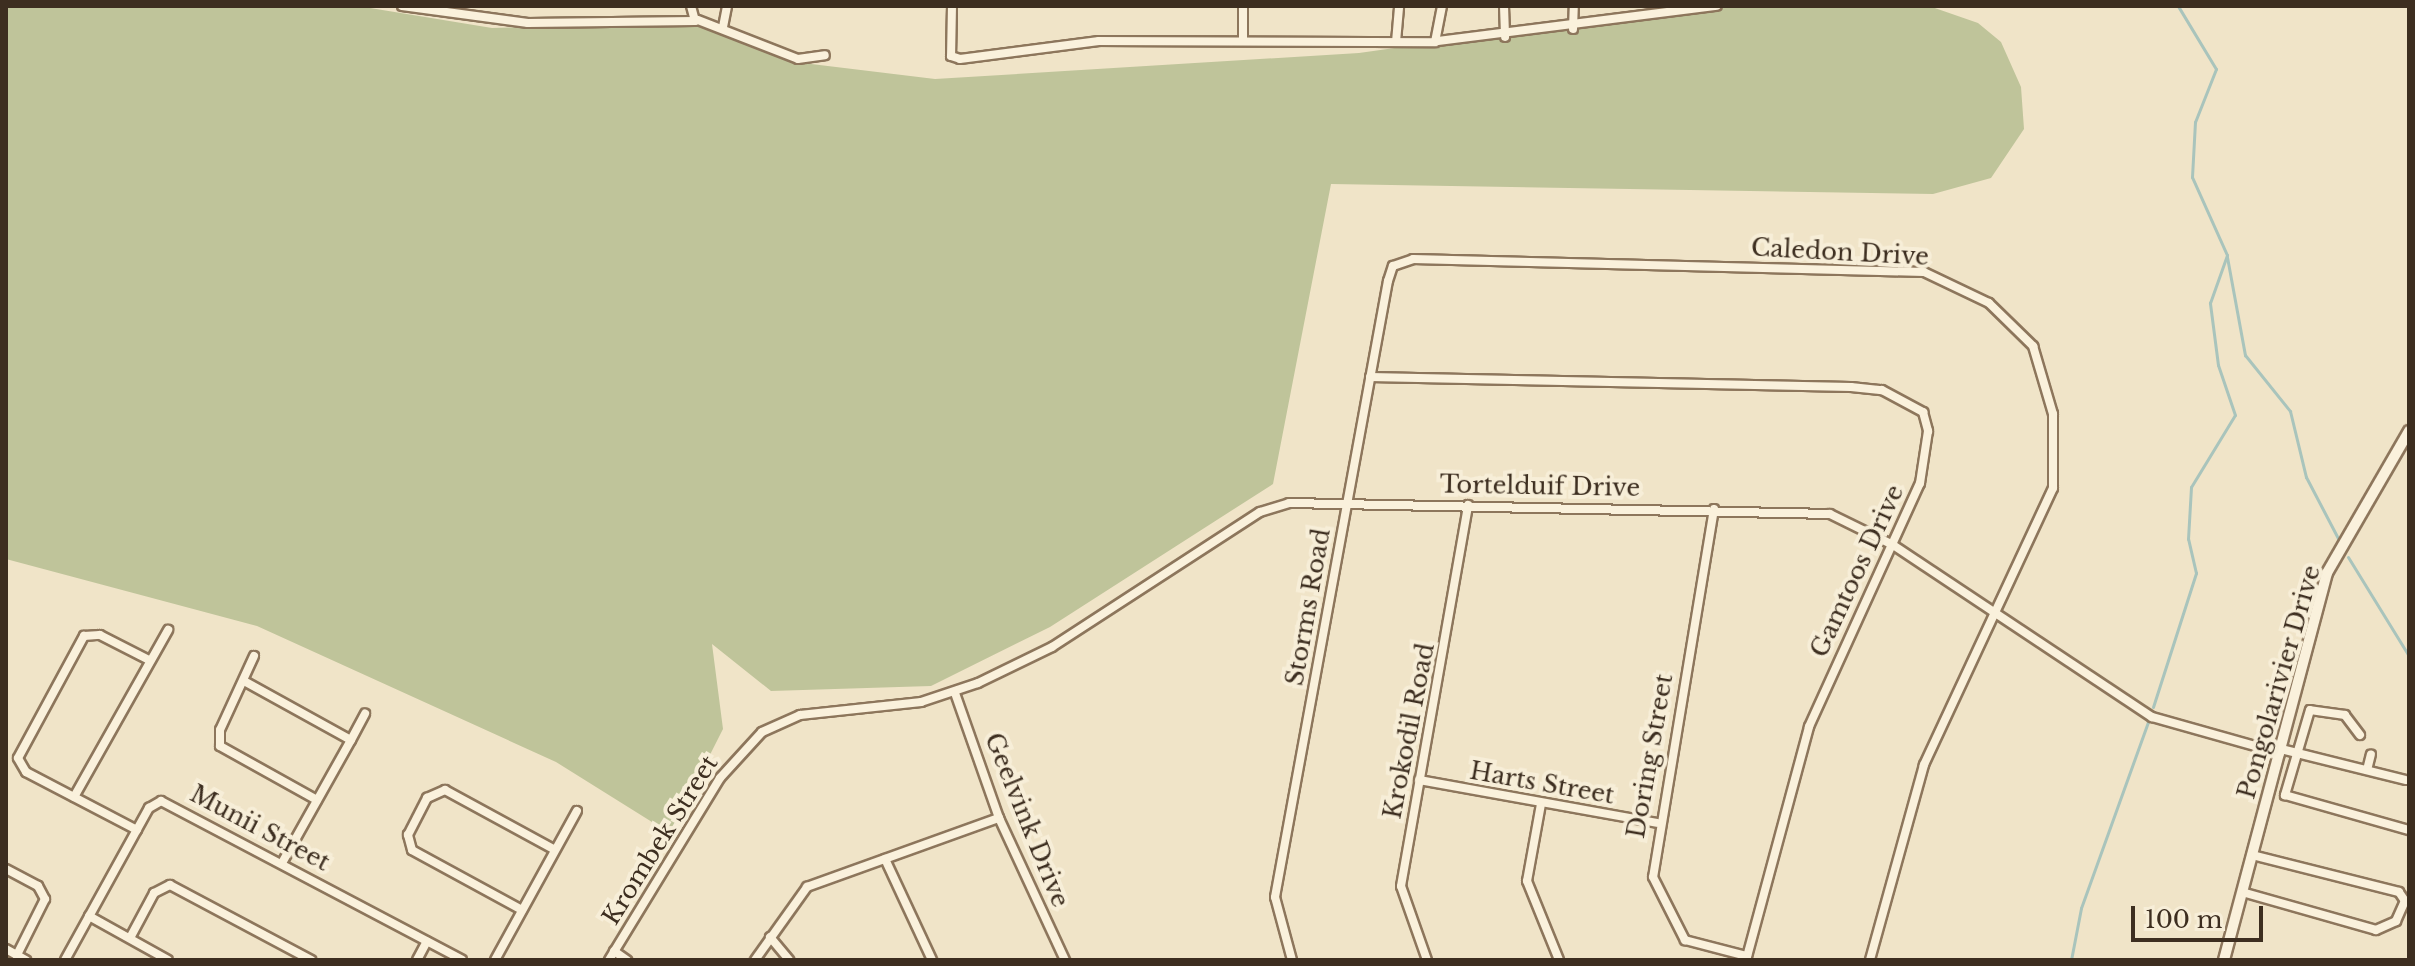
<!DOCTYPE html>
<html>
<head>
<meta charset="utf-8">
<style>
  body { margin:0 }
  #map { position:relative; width:2415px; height:966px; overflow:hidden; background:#f0e4c8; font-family:"Libre Baskerville",serif }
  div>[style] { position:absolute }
  .cemetery>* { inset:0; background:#bfc49a }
  .stream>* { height:3px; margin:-1.5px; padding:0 1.5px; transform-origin:1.5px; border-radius:1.5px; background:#a9c4bc }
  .roads { filter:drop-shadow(2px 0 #8d765c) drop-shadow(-2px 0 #8d765c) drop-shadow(0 2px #8d765c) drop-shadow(0 -2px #8d765c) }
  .minor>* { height:8px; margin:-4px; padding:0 4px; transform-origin:4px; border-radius:4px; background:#faf1dc }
  .tertiary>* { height:10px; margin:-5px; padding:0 5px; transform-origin:5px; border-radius:5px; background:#faf1dc }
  span { translate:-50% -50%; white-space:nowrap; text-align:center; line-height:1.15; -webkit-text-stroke:8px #f7eed8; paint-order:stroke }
  .street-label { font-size:24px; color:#3d2e20 }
  .frame { position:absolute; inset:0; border:8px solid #3d2e20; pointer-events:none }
  .scale { position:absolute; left:2131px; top:906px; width:132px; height:36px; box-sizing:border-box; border:4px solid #3d2e20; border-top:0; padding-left:10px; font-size:24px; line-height:28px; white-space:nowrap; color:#3d2e20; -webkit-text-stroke:6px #f7eed8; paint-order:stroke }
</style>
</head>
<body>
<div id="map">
  <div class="cemetery">
    <div style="clip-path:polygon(6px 6px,358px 6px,492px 28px,722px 22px,803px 63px,935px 79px,1359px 53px,1692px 6px,1929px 6px,1978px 23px,2001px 42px,2021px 87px,2024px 129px,1991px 178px,1933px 194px,1331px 184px,1273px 484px,1050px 627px,931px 686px,771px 691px,712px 644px,723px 729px,674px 826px,660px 827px,556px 762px,257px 626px,6px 559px)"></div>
  </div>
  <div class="stream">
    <div style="left:2227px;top:257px;width:100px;rotate:79.6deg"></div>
    <div style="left:2245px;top:355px;width:72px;rotate:51.2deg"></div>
    <div style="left:2290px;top:411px;width:68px;rotate:76.4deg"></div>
    <div style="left:2306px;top:477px;width:73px;rotate:62.4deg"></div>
    <div style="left:2348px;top:557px;width:116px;rotate:58.4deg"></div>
    <div style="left:2153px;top:707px;width:141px;rotate:-72.2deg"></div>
    <div style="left:2196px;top:573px;width:35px;rotate:-103deg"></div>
    <div style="left:2188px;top:539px;width:52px;rotate:-86.7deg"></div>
    <div style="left:2191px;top:487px;width:84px;rotate:-58.6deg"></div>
    <div style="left:2235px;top:415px;width:53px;rotate:-108.8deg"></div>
    <div style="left:2218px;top:365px;width:63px;rotate:-97.4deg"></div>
    <div style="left:2210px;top:303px;width:51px;rotate:-70.5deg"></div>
    <div style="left:2227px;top:255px;width:85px;rotate:-114.2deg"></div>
    <div style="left:2192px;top:177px;width:55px;rotate:-86.9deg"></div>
    <div style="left:2195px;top:122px;width:57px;rotate:-68.4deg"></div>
    <div style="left:2216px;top:69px;width:74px;rotate:-121.1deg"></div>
    <div style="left:2071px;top:960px;width:53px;rotate:-79.1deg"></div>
    <div style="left:2081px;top:908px;width:198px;rotate:-70.2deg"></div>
  </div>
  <div class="roads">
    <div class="minor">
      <div style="left:402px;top:6px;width:127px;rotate:7.7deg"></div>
      <div style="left:528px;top:23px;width:167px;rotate:-0.7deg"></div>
      <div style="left:695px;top:21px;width:16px;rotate:-105deg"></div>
      <div style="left:952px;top:6px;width:50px;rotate:91.1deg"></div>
      <div style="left:951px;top:56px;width:9px;rotate:18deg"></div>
      <div style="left:960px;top:59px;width:140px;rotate:-7.4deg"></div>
      <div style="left:1099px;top:41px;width:336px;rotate:0.2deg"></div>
      <div style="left:1435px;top:42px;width:37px;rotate:-79deg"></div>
      <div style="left:1243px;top:6px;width:35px;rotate:90deg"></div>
      <div style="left:1504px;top:6px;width:31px;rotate:88deg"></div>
      <div style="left:698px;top:20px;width:107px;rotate:21.3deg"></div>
      <div style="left:798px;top:59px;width:27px;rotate:-8deg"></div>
      <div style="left:723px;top:27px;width:21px;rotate:-79deg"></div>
      <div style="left:1573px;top:29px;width:23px;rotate:-88deg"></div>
      <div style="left:1438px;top:41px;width:281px;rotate:-7.2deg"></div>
      <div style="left:1396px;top:42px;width:36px;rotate:-85deg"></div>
      <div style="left:1370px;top:377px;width:481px;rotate:1.2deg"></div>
      <div style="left:1851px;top:387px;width:31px;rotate:6deg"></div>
      <div style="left:1882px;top:390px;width:47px;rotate:28.2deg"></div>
      <div style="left:1923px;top:412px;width:20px;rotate:75deg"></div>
      <div style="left:1928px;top:431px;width:53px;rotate:98.7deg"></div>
      <div style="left:1920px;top:483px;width:268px;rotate:114.5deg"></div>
      <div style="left:1809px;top:727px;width:241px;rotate:105.1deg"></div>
      <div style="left:1714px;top:509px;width:373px;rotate:99.4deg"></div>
      <div style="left:1653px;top:877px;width:71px;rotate:63.1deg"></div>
      <div style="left:1685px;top:940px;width:64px;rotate:14.5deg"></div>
      <div style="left:254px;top:656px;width:81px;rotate:114.7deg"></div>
      <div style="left:220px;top:730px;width:16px;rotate:90deg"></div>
      <div style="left:220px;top:746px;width:111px;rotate:29.1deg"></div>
      <div style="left:244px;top:681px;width:122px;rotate:28.9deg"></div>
      <div style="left:351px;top:740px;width:141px;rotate:119.3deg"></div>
      <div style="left:955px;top:693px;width:133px;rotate:70.6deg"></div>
      <div style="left:999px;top:818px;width:157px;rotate:65.1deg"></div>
      <div style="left:2360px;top:735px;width:25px;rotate:-127deg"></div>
      <div style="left:2345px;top:715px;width:35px;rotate:-172deg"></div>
      <div style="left:2310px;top:710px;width:89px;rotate:106.4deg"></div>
      <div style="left:2285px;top:795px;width:129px;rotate:15.8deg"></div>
      <div style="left:351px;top:740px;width:30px;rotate:-62deg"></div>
      <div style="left:2281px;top:749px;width:128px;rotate:14deg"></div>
      <div style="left:2367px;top:770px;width:16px;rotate:-76deg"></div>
      <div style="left:1419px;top:780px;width:242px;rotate:10.2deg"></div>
      <div style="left:74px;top:797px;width:192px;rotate:-60.6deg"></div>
      <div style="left:1541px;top:804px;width:78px;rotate:100.3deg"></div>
      <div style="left:1527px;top:881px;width:85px;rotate:67.9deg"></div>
      <div style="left:137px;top:830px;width:125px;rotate:-152.4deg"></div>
      <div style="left:26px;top:772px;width:16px;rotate:-120deg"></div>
      <div style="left:18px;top:758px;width:139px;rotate:-61.6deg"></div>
      <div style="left:84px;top:636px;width:16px;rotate:-4deg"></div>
      <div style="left:100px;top:635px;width:55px;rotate:27deg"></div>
      <div style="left:885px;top:859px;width:111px;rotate:65deg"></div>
      <div style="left:6px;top:869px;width:36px;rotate:28deg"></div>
      <div style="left:38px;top:886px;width:15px;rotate:62deg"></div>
      <div style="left:45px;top:899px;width:63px;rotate:116.6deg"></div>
      <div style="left:2242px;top:892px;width:139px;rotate:15.8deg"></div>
      <div style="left:2376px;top:930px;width:22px;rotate:-24deg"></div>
      <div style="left:2396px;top:921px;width:22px;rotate:-66deg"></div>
      <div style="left:2405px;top:901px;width:11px;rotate:-124deg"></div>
      <div style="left:2399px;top:892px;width:152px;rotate:-165.9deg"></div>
      <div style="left:522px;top:910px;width:125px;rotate:-151.4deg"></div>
      <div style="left:412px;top:850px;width:16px;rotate:-105deg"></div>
      <div style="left:408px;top:835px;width:42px;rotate:-62.8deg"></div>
      <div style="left:427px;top:798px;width:20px;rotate:-24deg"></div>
      <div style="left:445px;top:790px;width:125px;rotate:28.6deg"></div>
      <div style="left:89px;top:916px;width:90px;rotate:29.1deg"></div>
      <div style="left:770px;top:937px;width:30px;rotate:50deg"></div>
      <div style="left:130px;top:938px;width:51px;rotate:-61.9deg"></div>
      <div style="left:154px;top:893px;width:18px;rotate:-27deg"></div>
      <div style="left:170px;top:885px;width:160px;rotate:28deg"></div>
      <div style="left:6px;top:949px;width:23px;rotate:29deg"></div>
      <div style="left:614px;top:951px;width:16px;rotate:35deg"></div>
      <div style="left:65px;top:960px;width:174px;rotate:-61.1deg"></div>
      <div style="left:149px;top:808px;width:14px;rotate:-30deg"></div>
      <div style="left:161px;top:801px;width:340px;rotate:27.8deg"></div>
      <div style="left:417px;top:960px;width:21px;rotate:-62deg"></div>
      <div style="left:495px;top:960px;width:170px;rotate:-61.2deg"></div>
      <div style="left:609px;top:960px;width:213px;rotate:-58.6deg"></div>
      <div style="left:720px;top:778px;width:62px;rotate:-47.6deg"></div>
      <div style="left:762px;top:732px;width:42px;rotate:-24.1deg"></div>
      <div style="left:800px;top:715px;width:122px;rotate:-6.1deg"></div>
      <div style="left:921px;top:702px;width:60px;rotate:-18.4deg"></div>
      <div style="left:978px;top:683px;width:82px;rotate:-25.9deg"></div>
      <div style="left:1052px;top:647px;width:248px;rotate:-33deg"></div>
      <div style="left:1260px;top:512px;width:30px;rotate:-17deg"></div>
      <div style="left:1289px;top:503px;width:541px;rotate:1.16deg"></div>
      <div style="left:1830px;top:514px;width:70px;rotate:26.2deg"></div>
      <div style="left:1893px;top:545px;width:311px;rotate:33.6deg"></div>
      <div style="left:2152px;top:717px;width:133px;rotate:15.7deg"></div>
      <div style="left:755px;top:960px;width:90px;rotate:-54.5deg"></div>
      <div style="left:807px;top:887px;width:204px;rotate:-19.8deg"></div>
      <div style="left:1292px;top:960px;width:65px;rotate:-105.1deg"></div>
      <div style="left:1275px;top:897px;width:626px;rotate:-79.61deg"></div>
      <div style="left:1388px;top:281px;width:16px;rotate:-72deg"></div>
      <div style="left:1393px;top:266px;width:21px;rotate:-19deg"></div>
      <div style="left:1413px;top:259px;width:511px;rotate:1.46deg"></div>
      <div style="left:1924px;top:272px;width:72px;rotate:25.5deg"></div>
      <div style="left:1989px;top:303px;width:62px;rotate:44.3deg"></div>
      <div style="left:2033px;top:346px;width:71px;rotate:73.6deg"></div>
      <div style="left:2053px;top:414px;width:74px;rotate:90deg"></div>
      <div style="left:2053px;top:488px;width:306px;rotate:115deg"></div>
      <div style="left:1924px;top:765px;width:202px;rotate:105.5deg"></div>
      <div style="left:1427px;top:960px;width:78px;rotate:-109.4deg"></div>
      <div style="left:1401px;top:886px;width:387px;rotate:-80deg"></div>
    </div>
    <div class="tertiary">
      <div style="left:2224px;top:960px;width:400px;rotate:-75.1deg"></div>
      <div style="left:2327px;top:573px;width:164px;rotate:-60deg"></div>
    </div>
  </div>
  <div class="street-label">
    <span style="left:1840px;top:252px;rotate:3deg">Caledon Drive</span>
    <span style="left:1540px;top:486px;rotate:1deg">Tortelduif Drive</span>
    <span style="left:1857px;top:571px;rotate:-65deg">Gamtoos Drive</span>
    <span style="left:1308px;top:607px;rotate:-80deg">Storms Road</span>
    <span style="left:2279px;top:682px;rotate:-74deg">Pongolarivier Drive</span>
    <span style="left:1409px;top:731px;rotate:-79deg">Krokodil Road</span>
    <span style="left:1650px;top:756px;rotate:-80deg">Doring Street</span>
    <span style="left:1542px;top:783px;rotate:10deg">Harts Street</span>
    <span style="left:1027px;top:820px;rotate:68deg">Geelvink Drive</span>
    <span style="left:260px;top:828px;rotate:28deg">Munii Street</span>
    <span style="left:660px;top:840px;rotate:-58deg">Krombek Street</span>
  </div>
  <div class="frame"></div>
  <div class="scale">100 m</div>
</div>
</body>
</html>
